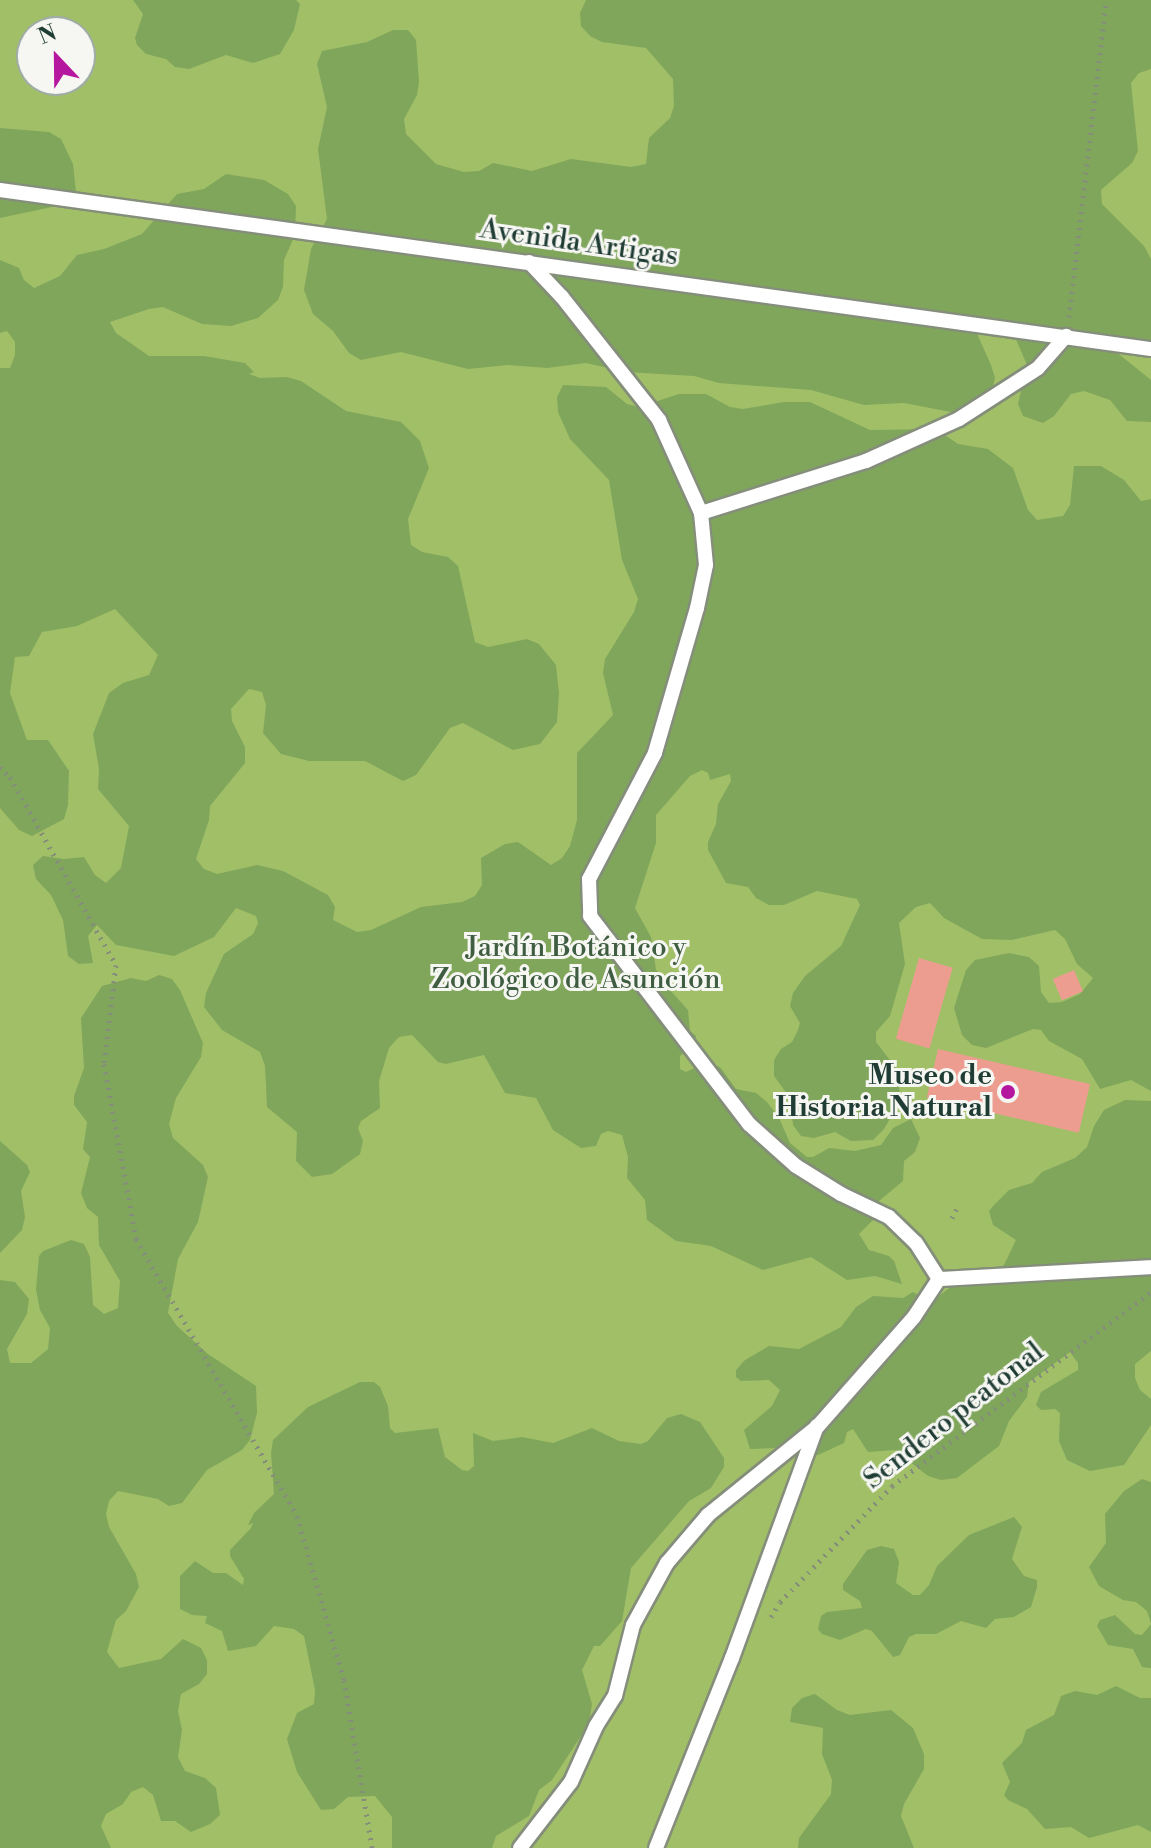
<!DOCTYPE html>
<html>
<head>
<meta charset="utf-8">
<style>
  body { margin:0 }
  #map { position:relative; width:1151px; height:1848px; overflow:hidden; background:#eae0bf; font-family:"Libre Bodoni",serif }
  div>[style] { position:absolute }
  .green>* { inset:0; background:#a0bf67 }
  .forest>* { inset:0; background:#80a65c }
  .building>* { inset:0; background:#ed9d90; transform-origin:0 0 }
  .path>* { height:5px; margin-top:-2.5px; transform-origin:0; background:repeating-linear-gradient(90deg,#848e7a 0 2px,transparent 0 8px) }
  .roads { filter:drop-shadow(2px 0 #848e7a) drop-shadow(-2px 0 #848e7a) drop-shadow(0 2px #848e7a) drop-shadow(0 -2px #848e7a) }
  .lane>* { height:14px; margin:-7px; padding:0 7px; transform-origin:7px; border-radius:7px; background:#fff }
  .dots>* { width:22px; height:22px; translate:-50% -50%; box-sizing:border-box; border:4px solid #f6f6f2; border-radius:50% }
  span { translate:-50% -50%; white-space:nowrap; text-align:center; line-height:1.15; -webkit-text-stroke:6px #f6f6f2; paint-order:stroke }
  .street-label { font-size:28px; color:#1f3d34 }
  .park-label { font-size:28px; color:#3f5e41 }
  .poi-label { font-size:28px; color:#1f3d34; font-weight:700 }
  .right { translate:-100% -50%; text-align:right }
  .north { position:absolute; left:16px; top:16px; width:80px; height:80px; box-sizing:border-box; background:#f6f6f2; border:2px solid #a0aca6; border-radius:50%; rotate:338deg; font-size:22px; font-weight:700; line-height:32px; text-align:center; color:#1f3d34 }
  .north::after { content:''; display:block; margin:auto; width:28px; height:36px; background:#b5179e; clip-path:polygon(50% 0,100% 100%,50% 72%,0 100%) }
</style>
</head>
<body>
<div id="map">
  <div class="green">
    <div style="clip-path:polygon(evenodd,0 0,1151px 0,1151px 1848px,0 1848px,0 0,32px 32px,80px 32px,80px 80px,32px 80px,32px 32px)"></div>
  </div>
  <div class="forest">
    <div style="clip-path:polygon(133px 0,296px 0,300px 4px,294px 30px,280px 54px,253px 63px,226px 55px,189px 69px,175px 67px,166px 59px,146px 54px,137px 45px,135px 38px,143px 14px)"></div>
    <div style="clip-path:polygon(586px 0,1151px 0,1151px 69px,1139px 73px,1131px 83px,1138px 151px,1132px 163px,1101px 190px,1102px 204px,1144px 246px,1151px 259px,1151px 347px,1125px 342px,1115px 351px,1151px 380px,1151px 422px,1127px 421px,1110px 400px,1084px 391px,1071px 394px,1054px 416px,1043px 423px,1023px 416px,1018px 404px,1027px 365px,1011px 328px,974px 327px,991px 365px,995px 378px,992px 392px,956px 413px,904px 403px,864px 405px,811px 390px,719px 383px,694px 376px,626px 372px,586px 363px,547px 368px,508px 365px,468px 369px,401px 352px,361px 360px,349px 353px,333px 331px,313px 314px,304px 290px,311px 249px,327px 219px,318px 149px,327px 107px,317px 64px,322px 51px,367px 42px,393px 30px,408px 30px,416px 40px,419px 82px,417px 95px,404px 119px,406px 134px,436px 164px,464px 172px,479px 171px,493px 163px,532px 171px,571px 159px,631px 167px,646px 164px,649px 138px,670px 118px,674px 106px,673px 79px,646px 48px,602px 42px,590px 36px,581px 26px,580px 13px)"></div>
    <div style="clip-path:polygon(0 128px,49px 132px,61px 139px,73px 164px,76px 192px,52px 207px,0 218px)"></div>
    <div style="clip-path:polygon(226px 174px,264px 180px,288px 194px,296px 206px,295px 235px,284px 260px,283px 287px,278px 300px,258px 318px,231px 326px,202px 324px,163px 307px,149px 309px,110px 322px,116px 333px,149px 356px,204px 356px,245px 363px,254px 372px,249px 374px,260px 378px,287px 377px,301px 381px,346px 411px,401px 422px,420px 441px,429px 468px,408px 519px,411px 545px,422px 552px,448px 557px,458px 566px,475px 642px,488px 647px,527px 639px,539px 644px,556px 665px,559px 693px,557px 722px,540px 744px,513px 750px,463px 723px,450px 728px,416px 775px,403px 781px,365px 761px,309px 761px,281px 754px,263px 733px,266px 705px,262px 692px,249px 689px,231px 709px,232px 721px,245px 747px,245px 763px,210px 806px,209px 820px,196px 859px,204px 869px,217px 874px,257px 865px,283px 871px,328px 895px,335px 907px,333px 920px,357px 932px,371px 930px,421px 907px,462px 902px,475px 896px,482px 885px,481px 858px,505px 844px,518px 842px,551px 865px,562px 858px,570px 846px,577px 820px,577px 753px,613px 715px,603px 673px,605px 659px,634px 612px,638px 599px,622px 560px,609px 480px,570px 439px,558px 412px,557px 397px,563px 385px,606px 387px,627px 404px,639px 407px,679px 394px,706px 394px,730px 407px,743px 409px,784px 402px,810px 402px,870px 430px,936px 429px,958px 444px,988px 449px,1013px 468px,1028px 510px,1037px 520px,1063px 516px,1070px 505px,1074px 466px,1101px 466px,1124px 480px,1141px 501px,1151px 499px,1151px 1091px,1131px 1080px,1100px 1089px,1082px 1059px,1049px 1041px,1041px 1030px,1033px 1029px,986px 1048px,972px 1045px,962px 1035px,954px 1008px,966px 970px,975px 960px,1009px 953px,1029px 957px,1039px 966px,1041px 992px,1049px 1003px,1062px 1002px,1080px 994px,1093px 978px,1077px 964px,1065px 939px,1055px 930px,1012px 940px,982px 939px,944px 918px,930px 903px,916px 907px,899px 923px,905px 964px,890px 1016px,876px 1032px,876px 1042px,896px 1068px,901px 1100px,884px 1129px,873px 1140px,851px 1141px,835px 1132px,814px 1138px,801px 1136px,793px 1125px,790px 1098px,774px 1076px,774px 1060px,781px 1049px,792px 1042px,798px 1030px,800px 1023px,790px 1006px,793px 993px,805px 976px,841px 946px,860px 905px,857px 899px,817px 891px,784px 905px,769px 905px,756px 898px,748px 887px,726px 883px,708px 850px,708px 842px,716px 824px,718px 804px,731px 781px,730px 774px,710px 780px,708px 773px,702px 770px,690px 776px,656px 815px,656px 843px,635px 908px,651px 937px,656px 970px,667px 979px,670px 990px,688px 1010px,690px 1031px,696px 1036px,695px 1043px,680px 1056px,680px 1069px,686px 1072px,705px 1063px,720px 1067px,736px 1089px,756px 1093px,767px 1102px,779px 1118px,790px 1143px,807px 1157px,813px 1157px,829px 1148px,855px 1151px,881px 1145px,893px 1128px,911px 1119px,920px 1138px,915px 1152px,904px 1161px,903px 1181px,873px 1206px,873px 1220px,859px 1234px,869px 1250px,889px 1256px,894px 1261px,902px 1284px,875px 1276px,847px 1280px,811px 1257px,763px 1270px,711px 1246px,676px 1241px,647px 1220px,645px 1200px,627px 1178px,628px 1157px,622px 1135px,608px 1131px,601px 1134px,596px 1146px,581px 1148px,553px 1130px,536px 1098px,505px 1093px,484px 1055px,446px 1064px,438px 1062px,412px 1035px,399px 1037px,389px 1048px,379px 1081px,380px 1108px,361px 1121px,358px 1128px,363px 1141px,360px 1154px,332px 1174px,312px 1177px,296px 1161px,297px 1132px,267px 1107px,265px 1066px,260px 1052px,222px 1030px,204px 1007px,206px 993px,224px 954px,253px 934px,258px 923px,256px 916px,236px 908px,214px 937px,174px 956px,116px 945px,97px 925px,88px 936px,93px 963px,79px 964px,68px 956px,63px 920px,51px 895px,36px 879px,33px 865px,43px 856px,64px 859px,84px 857px,95px 875px,106px 883px,121px 868px,129px 826px,98px 789px,99px 769px,93px 734px,109px 693px,123px 683px,149px 675px,158px 655px,115px 609px,77px 626px,42px 632px,29px 656px,15px 657px,10px 693px,27px 740px,48px 740px,69px 771px,68px 805px,64px 819px,32px 836px,19px 830px,0 808px,0 368px,10px 368px,15px 355px,15px 342px,7px 331px,0 333px,0 260px,19px 268px,24px 280px,34px 288px,60px 276px,77px 255px,104px 249px,142px 234px,177px 194px,204px 189px)"></div>
    <div style="clip-path:polygon(159px 975px,172px 979px,180px 990px,203px 1043px,201px 1057px,176px 1098px,169px 1124px,173px 1138px,203px 1165px,208px 1177px,198px 1222px,178px 1259px,168px 1313px,177px 1326px,208px 1354px,256px 1386px,257px 1413px,250px 1440px,242px 1450px,207px 1470px,182px 1503px,169px 1506px,158px 1499px,118px 1491px,109px 1501px,106px 1514px,109px 1527px,136px 1574px,139px 1587px,126px 1611px,116px 1620px,107px 1652px,119px 1668px,161px 1659px,183px 1639px,201px 1648px,207px 1660px,207px 1674px,199px 1684px,181px 1694px,178px 1711px,182px 1730px,178px 1757px,185px 1771px,205px 1778px,216px 1788px,220px 1815px,210px 1824px,191px 1832px,175px 1821px,161px 1821px,153px 1795px,143px 1787px,131px 1792px,123px 1804px,106px 1814px,101px 1826px,111px 1848px,0 1848px,0 1280px,15px 1282px,29px 1299px,27px 1314px,7px 1349px,10px 1363px,31px 1363px,48px 1349px,50px 1328px,40px 1310px,36px 1290px,39px 1256px,43px 1251px,71px 1240px,84px 1244px,90px 1257px,93px 1305px,104px 1314px,118px 1308px,120px 1281px,99px 1245px,98px 1217px,87px 1208px,81px 1193px,90px 1157px,83px 1149px,87px 1122px,74px 1105px,74px 1096px,84px 1068px,81px 1018px,102px 986px,131px 978px,146px 981px)"></div>
    <div style="clip-path:polygon(1125px 1100px,1151px 1101px,1151px 1351px,1135px 1364px,1135px 1378px,1140px 1390px,1151px 1399px,1151px 1425px,1124px 1465px,1090px 1471px,1067px 1460px,1059px 1441px,1060px 1413px,1055px 1409px,1041px 1410px,1036px 1405px,1041px 1392px,1078px 1370px,1078px 1363px,1070px 1352px,1029px 1382px,1027px 1397px,1009px 1421px,999px 1446px,957px 1478px,941px 1480px,928px 1476px,895px 1450px,868px 1452px,853px 1429px,847px 1432px,844px 1443px,818px 1455px,805px 1457px,779px 1448px,750px 1449px,744px 1430px,772px 1406px,780px 1390px,769px 1380px,741px 1381px,736px 1377px,736px 1370px,745px 1360px,769px 1346px,799px 1349px,841px 1327px,856px 1307px,873px 1296px,903px 1298px,913px 1292px,932px 1302px,965px 1275px,994px 1271px,1004px 1265px,1016px 1240px,993px 1225px,989px 1211px,993px 1206px,1009px 1190px,1032px 1183px,1042px 1172px,1075px 1158px,1087px 1147px,1094px 1126px,1104px 1110px)"></div>
    <div style="clip-path:polygon(0 1141px,27px 1165px,30px 1172px,21px 1191px,25px 1217px,22px 1230px,0 1253px)"></div>
    <div style="clip-path:polygon(360px 1382px,374px 1382px,380px 1387px,388px 1406px,390px 1428px,395px 1433px,438px 1428px,445px 1457px,462px 1470px,468px 1471px,474px 1466px,473px 1433px,493px 1441px,522px 1437px,553px 1443px,592px 1428px,619px 1441px,641px 1444px,648px 1441px,667px 1418px,681px 1414px,700px 1422px,724px 1458px,724px 1467px,711px 1488px,689px 1501px,631px 1568px,622px 1621px,600px 1646px,594px 1646px,582px 1670px,592px 1704px,589px 1724px,552px 1780px,539px 1790px,529px 1816px,496px 1836px,492px 1848px,392px 1848px,392px 1817px,375px 1796px,348px 1797px,334px 1809px,321px 1810px,297px 1772px,287px 1739px,297px 1713px,314px 1704px,315px 1690px,304px 1636px,294px 1629px,274px 1626px,256px 1646px,228px 1651px,222px 1631px,205px 1623px,207px 1616px,192px 1615px,180px 1609px,180px 1576px,195px 1561px,213px 1573px,226px 1573px,243px 1585px,244px 1579px,230px 1556px,230px 1550px,251px 1528px,253px 1523px,248px 1525px,254px 1513px,274px 1494px,271px 1453px,273px 1440px,308px 1407px)"></div>
    <div style="clip-path:polygon(1142px 1479px,1151px 1482px,1151px 1668px,1149px 1668px,1142px 1667px,1133px 1649px,1108px 1645px,1097px 1626px,1100px 1620px,1115px 1615px,1135px 1634px,1142px 1635px,1151px 1624px,1147px 1611px,1136px 1602px,1123px 1600px,1099px 1586px,1089px 1567px,1106px 1543px,1105px 1514px,1124px 1491px)"></div>
    <div style="clip-path:polygon(1014px 1517px,1022px 1527px,1012px 1559px,1024px 1576px,1037px 1580px,1037px 1587px,1031px 1607px,1014px 1617px,995px 1619px,986px 1628px,961px 1621px,936px 1634px,916px 1634px,909px 1637px,900px 1655px,893px 1657px,872px 1631px,866px 1629px,840px 1640px,822px 1634px,818px 1629px,821px 1616px,827px 1612px,862px 1608px,860px 1601px,843px 1590px,843px 1584px,867px 1550px,881px 1546px,894px 1549px,899px 1562px,896px 1583px,913px 1595px,920px 1595px,929px 1585px,937px 1566px,969px 1535px)"></div>
    <div style="clip-path:polygon(1116px 1686px,1140px 1698px,1151px 1698px,1151px 1832px,1138px 1825px,1089px 1838px,1071px 1827px,1045px 1829px,1027px 1809px,1008px 1800px,1004px 1795px,1010px 1782px,1002px 1763px,1022px 1743px,1026px 1730px,1054px 1715px,1061px 1696px,1075px 1691px,1097px 1695px)"></div>
    <div style="clip-path:polygon(815px 1694px,837px 1710px,850px 1715px,891px 1710px,913px 1728px,924px 1754px,924px 1769px,904px 1804px,901px 1816px,914px 1848px,798px 1848px,799px 1838px,831px 1794px,832px 1780px,822px 1754px,823px 1728px,790px 1722px,792px 1708px,802px 1698px)"></div>
  </div>
  <div class="building">
    <div style="left:919px;top:958px;width:35px;height:84px;rotate:16deg"></div>
    <div style="left:1074px;top:970px;width:23px;height:23px;rotate:67deg"></div>
    <div style="left:938px;top:1049px;width:156px;height:50px;rotate:13deg"></div>
  </div>
  <div class="path">
    <div style="left:1069px;top:317px;width:319px;rotate:-83.3deg"></div>
    <div style="left:0;top:767px;width:14px;rotate:45deg"></div>
    <div style="left:10px;top:777px;width:216px;rotate:60.6deg"></div>
    <div style="left:116px;top:965px;width:100px;rotate:96.9deg"></div>
    <div style="left:104px;top:1064px;width:178px;rotate:79.6deg"></div>
    <div style="left:136px;top:1239px;width:320px;rotate:59.8deg"></div>
    <div style="left:297px;top:1516px;width:171px;rotate:74deg"></div>
    <div style="left:344px;top:1680px;width:170px;rotate:80.5deg"></div>
    <div style="left:952px;top:1218px;width:11px;rotate:-63deg"></div>
    <div style="left:771px;top:1617px;width:17px;rotate:-59deg"></div>
    <div style="left:780px;top:1602px;width:161px;rotate:-46deg"></div>
    <div style="left:892px;top:1486px;width:324px;rotate:-36.8deg"></div>
  </div>
  <div class="roads">
    <div class="lane">
      <div style="left:0;top:190px;width:1162px;rotate:7.87deg"></div>
      <div style="left:529px;top:262px;width:48px;rotate:46.7deg"></div>
      <div style="left:562px;top:297px;width:157px;rotate:51.7deg"></div>
      <div style="left:659px;top:420px;width:102px;rotate:65.7deg"></div>
      <div style="left:701px;top:513px;width:52px;rotate:84.5deg"></div>
      <div style="left:706px;top:565px;width:44px;rotate:101.8deg"></div>
      <div style="left:697px;top:608px;width:151px;rotate:106.2deg"></div>
      <div style="left:655px;top:753px;width:142px;rotate:117.6deg"></div>
      <div style="left:589px;top:879px;width:37px;rotate:88deg"></div>
      <div style="left:590px;top:916px;width:262px;rotate:52.6deg"></div>
      <div style="left:749px;top:1124px;width:63px;rotate:41.8deg"></div>
      <div style="left:796px;top:1166px;width:53px;rotate:31.9deg"></div>
      <div style="left:841px;top:1194px;width:53px;rotate:25.6deg"></div>
      <div style="left:889px;top:1217px;width:37px;rotate:44deg"></div>
      <div style="left:916px;top:1243px;width:43px;rotate:57.4deg"></div>
      <div style="left:701px;top:513px;width:173px;rotate:-17.5deg"></div>
      <div style="left:866px;top:461px;width:102px;rotate:-24.3deg"></div>
      <div style="left:959px;top:419px;width:94px;rotate:-32.8deg"></div>
      <div style="left:1038px;top:368px;width:43px;rotate:-48.8deg"></div>
      <div style="left:939px;top:1279px;width:212px;rotate:-3.2deg"></div>
      <div style="left:520px;top:1848px;width:83px;rotate:-52.3deg"></div>
      <div style="left:571px;top:1782px;width:61px;rotate:-65.9deg"></div>
      <div style="left:596px;top:1726px;width:36px;rotate:-58deg"></div>
      <div style="left:615px;top:1696px;width:73px;rotate:-75.8deg"></div>
      <div style="left:633px;top:1625px;width:71px;rotate:-61.3deg"></div>
      <div style="left:667px;top:1563px;width:63px;rotate:-49.5deg"></div>
      <div style="left:708px;top:1515px;width:141px;rotate:-39deg"></div>
      <div style="left:818px;top:1426px;width:145px;rotate:-48.6deg"></div>
      <div style="left:914px;top:1317px;width:45px;rotate:-56.7deg"></div>
      <div style="left:656px;top:1848px;width:205px;rotate:-68.2deg"></div>
      <div style="left:732px;top:1658px;width:247px;rotate:-69.9deg"></div>
    </div>
  </div>
  <div class="dots">
    <div style="left:1008px;top:1092px;background:#b5179e"></div>
  </div>
  <div class="street-label">
    <span style="left:579px;top:243px;rotate:8deg">Avenida Artigas</span>
    <span style="left:954px;top:1416px;rotate:-38deg">Sendero peatonal</span>
  </div>
  <div class="park-label">
    <span style="left:576px;top:964px">Jardín Botánico y<br>Zoológico de Asunción</span>
  </div>
  <div class="poi-label">
    <span class="right" style="left:992px;top:1092px">Museo de<br>Historia Natural</span>
  </div>
  <div class="north">N</div>
</div>
</body>
</html>
